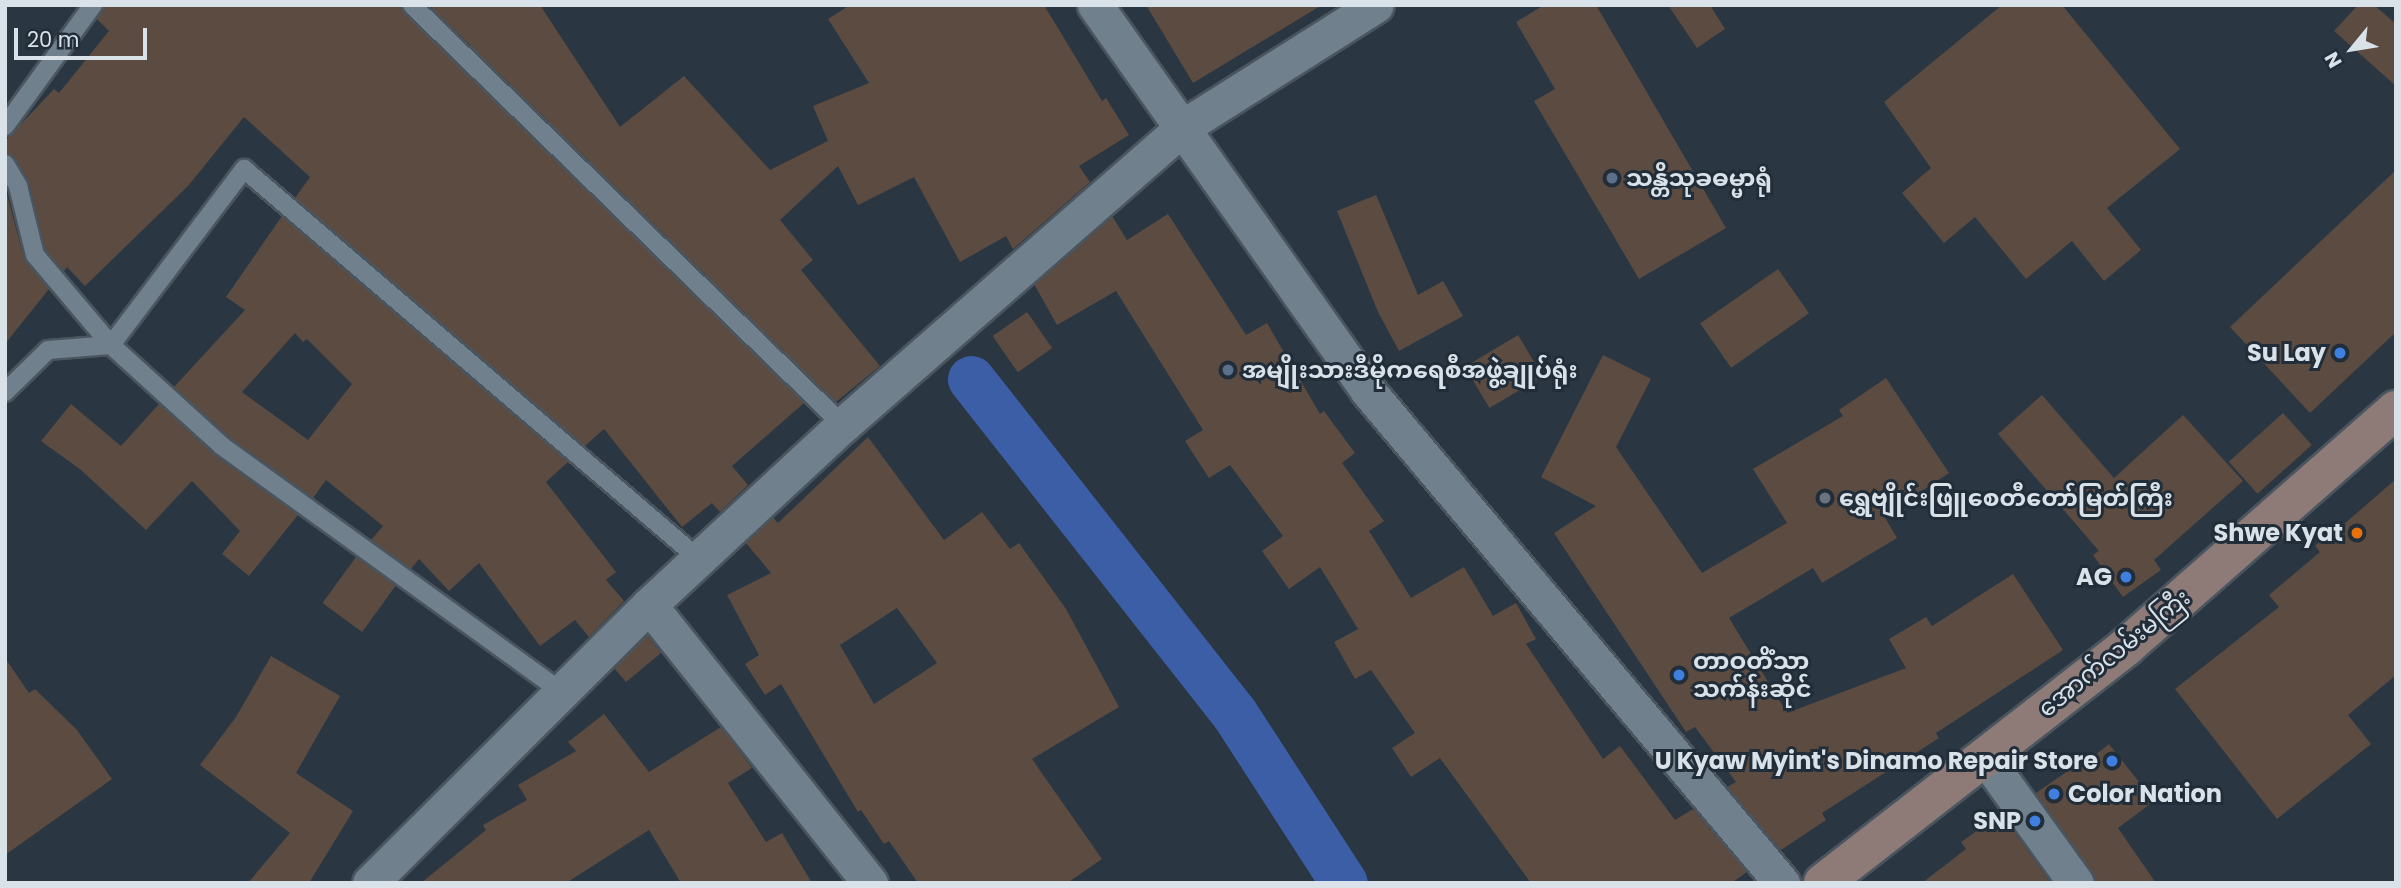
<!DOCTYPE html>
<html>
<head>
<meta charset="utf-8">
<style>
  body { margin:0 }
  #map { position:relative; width:2401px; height:888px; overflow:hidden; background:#2a3743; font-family:Poppins,"Noto Sans Myanmar",sans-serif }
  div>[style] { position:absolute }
  .canal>* { height:47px; margin:-23.5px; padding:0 23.5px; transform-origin:23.5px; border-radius:23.5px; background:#3c5ea6 }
  .building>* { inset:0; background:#5b4b41; transform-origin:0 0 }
  .roads { filter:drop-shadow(2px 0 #4a555f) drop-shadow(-2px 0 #4a555f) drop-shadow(0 2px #4a555f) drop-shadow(0 -2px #4a555f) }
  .service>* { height:18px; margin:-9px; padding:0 9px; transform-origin:9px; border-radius:9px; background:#71808d }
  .minor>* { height:35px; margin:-17.5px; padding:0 17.5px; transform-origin:17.5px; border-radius:17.5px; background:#71808d }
  .secondary>* { height:38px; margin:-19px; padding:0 19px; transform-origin:19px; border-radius:19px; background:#8e7b77 }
  .dots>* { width:19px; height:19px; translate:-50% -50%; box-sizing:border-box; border:4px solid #212d39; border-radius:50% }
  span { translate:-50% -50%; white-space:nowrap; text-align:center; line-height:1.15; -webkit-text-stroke:6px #212d39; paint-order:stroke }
  .poi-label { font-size:24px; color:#d9e1e9; font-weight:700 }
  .left { translate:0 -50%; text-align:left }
  .right { translate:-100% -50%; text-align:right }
  .street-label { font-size:24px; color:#d9e1e9 }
  .frame { position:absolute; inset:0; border:7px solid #d9e1e9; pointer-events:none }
  .north { position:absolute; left:2317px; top:14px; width:70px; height:70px; -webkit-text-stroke:5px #212d39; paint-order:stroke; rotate:240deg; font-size:19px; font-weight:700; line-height:28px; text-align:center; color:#d9e1e9 }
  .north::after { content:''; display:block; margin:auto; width:24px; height:32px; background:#d9e1e9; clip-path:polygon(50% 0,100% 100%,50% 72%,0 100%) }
  .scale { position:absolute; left:14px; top:28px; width:133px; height:32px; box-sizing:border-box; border:4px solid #d9e1e9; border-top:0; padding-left:9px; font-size:21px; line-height:24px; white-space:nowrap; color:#d9e1e9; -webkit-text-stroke:5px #212d39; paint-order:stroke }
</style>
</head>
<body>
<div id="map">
  <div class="canal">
    <div style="left:971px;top:379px;width:425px;rotate:51.8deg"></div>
    <div style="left:1234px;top:713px;width:202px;rotate:57.1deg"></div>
  </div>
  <div class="building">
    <div style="clip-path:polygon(104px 5px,401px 5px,804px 403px,732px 466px,748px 485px,720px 512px,712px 503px,682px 527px,604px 429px,585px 446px,295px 198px,310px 177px,244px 117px,188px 186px,85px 286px,67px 267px,64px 271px,45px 250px,29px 183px,14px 158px,5px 153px,5px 141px,54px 89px,59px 93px,109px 31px,97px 19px)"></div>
    <div style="clip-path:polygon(429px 5px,540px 5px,620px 127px,684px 76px,770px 170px,828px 141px,813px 106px,869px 83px,828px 19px,850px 5px,1044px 5px,1102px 101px,1106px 98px,1129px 135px,1079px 166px,1090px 182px,1013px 249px,1006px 236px,960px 262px,914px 177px,858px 205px,838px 166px,780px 220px,813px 260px,801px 270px,880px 366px,836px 402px)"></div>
    <div style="clip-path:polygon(1146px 5px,1322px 5px,1193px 83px)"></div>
    <div style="clip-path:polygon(1544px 5px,1596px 5px,1726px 228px,1639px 279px,1534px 101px,1555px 89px,1516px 22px)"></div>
    <div style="clip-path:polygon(1668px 5px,1710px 5px,1725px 29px,1697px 48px)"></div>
    <div style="clip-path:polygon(2002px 5px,2062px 5px,2180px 149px,2107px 208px,2141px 250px,2104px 281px,2072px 241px,2026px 279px,1975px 217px,1944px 243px,1902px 193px,1931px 168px,1884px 102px)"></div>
    <div style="clip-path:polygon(2358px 5px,2374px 5px,2396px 24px,2396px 86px,2334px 31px)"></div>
    <div style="clip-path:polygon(2396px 170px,2396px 332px,2310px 413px,2230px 327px)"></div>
    <div style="clip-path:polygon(5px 187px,24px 258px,49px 289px,5px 344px)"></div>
    <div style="clip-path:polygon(1376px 195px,1418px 295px,1443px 281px,1463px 316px,1399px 351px,1378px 312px,1337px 211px)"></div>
    <div style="clip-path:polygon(1168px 214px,1246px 335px,1267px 323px,1320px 414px,1324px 411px,1355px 453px,1342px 463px,1384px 521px,1369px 531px,1411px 598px,1464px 567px,1493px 616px,1516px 603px,1536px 639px,1526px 644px,1603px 759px,1620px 746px,1675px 820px,1693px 809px,1747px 872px,1731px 883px,1531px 883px,1440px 758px,1411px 777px,1392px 748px,1415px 733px,1371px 670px,1355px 679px,1334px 642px,1358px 629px,1320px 567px,1289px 589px,1262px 551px,1283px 536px,1230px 465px,1209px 478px,1185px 441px,1203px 430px,1116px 291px,1057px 325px,1034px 284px,1112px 216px,1127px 240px)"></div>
    <div style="clip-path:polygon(evenodd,282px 216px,568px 462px,546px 482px,616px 572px,606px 580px,624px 601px,589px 637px,575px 620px,540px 646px,479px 563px,449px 591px,419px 559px,411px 569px,371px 540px,383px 526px,326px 480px,313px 498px,229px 437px,174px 387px,245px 310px,226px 297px,282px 216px,295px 333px,303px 342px,307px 339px,352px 384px,308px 440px,242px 392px,295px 333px)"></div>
    <div style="left:1778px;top:269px;width:54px;height:95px;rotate:55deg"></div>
    <div style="left:1027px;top:312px;width:44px;height:42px;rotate:55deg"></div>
    <div style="left:1518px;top:335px;width:48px;height:62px;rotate:59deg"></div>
    <div style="clip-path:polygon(1603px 355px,1651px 379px,1616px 447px,1702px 573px,1787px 523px,1753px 469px,1843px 416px,1839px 410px,1886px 378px,1949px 473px,1884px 516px,1897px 538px,1822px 583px,1813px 568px,1729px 618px,1787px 713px,1906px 668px,1889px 639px,1926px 617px,1932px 626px,2013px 574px,2063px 650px,1936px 733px,1939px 738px,1822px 813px,1826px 820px,1781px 850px,1727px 787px,1736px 782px,1695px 727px,1686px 732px,1554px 533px,1596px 506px,1541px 477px)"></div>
    <div style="clip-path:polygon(2042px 395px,2114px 478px,2183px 415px,2243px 481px,2154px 560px,2161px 570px,2123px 597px,2093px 555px,2099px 551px,1998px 434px)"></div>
    <div style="clip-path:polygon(71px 404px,121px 446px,159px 404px,215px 455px,298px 515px,249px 576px,222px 554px,240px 531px,192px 481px,146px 530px,81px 470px,41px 441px)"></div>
    <div style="left:2283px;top:413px;width:43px;height:73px;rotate:48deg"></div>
    <div style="clip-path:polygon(evenodd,868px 437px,944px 540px,982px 512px,1010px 549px,1019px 543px,1066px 609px,1119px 707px,1032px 759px,1102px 859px,1067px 883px,918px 883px,889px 841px,884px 844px,861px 810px,858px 812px,781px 684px,765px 695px,745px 664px,759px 655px,727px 595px,771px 573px,746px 543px,773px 517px,778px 523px,868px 437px,897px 608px,937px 663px,874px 704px,840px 645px,897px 608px)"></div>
    <div style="clip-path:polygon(2396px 479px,2396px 675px,2348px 715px,2371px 744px,2277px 819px,2175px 689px,2279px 607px,2269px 595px,2320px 552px,2315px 546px,2340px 522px,2343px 525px)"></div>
    <div style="left:356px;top:557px;width:49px;height:57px;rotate:36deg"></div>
    <div style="clip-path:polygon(647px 635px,661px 653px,626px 682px,614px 668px)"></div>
    <div style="clip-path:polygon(271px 656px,340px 696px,296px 773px,353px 811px,309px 883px,248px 883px,290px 833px,200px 765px,236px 717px)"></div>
    <div style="clip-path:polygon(5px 658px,29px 693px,35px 689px,77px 730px,112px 779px,5px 855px)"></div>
    <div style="clip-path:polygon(604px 714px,649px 772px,721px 727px,752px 768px,728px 783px,766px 842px,782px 833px,812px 883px,681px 883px,649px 830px,566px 883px,421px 883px,486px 830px,483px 825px,527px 800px,518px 785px,576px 751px,568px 742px)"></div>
    <div style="clip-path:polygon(2109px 744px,2154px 801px,2118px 828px,2156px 883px,2096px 883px,2036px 793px,2075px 766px,2077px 770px)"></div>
    <div style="clip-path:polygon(2001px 814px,2051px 883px,1922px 883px,1966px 849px,1961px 842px)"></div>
  </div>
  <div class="roads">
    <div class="service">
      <div style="left:412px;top:5px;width:602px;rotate:44.26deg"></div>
      <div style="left:5px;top:126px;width:150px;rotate:-54deg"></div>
      <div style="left:5px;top:164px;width:26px;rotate:59deg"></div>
      <div style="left:18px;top:186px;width:71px;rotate:76.2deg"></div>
      <div style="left:35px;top:255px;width:118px;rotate:49.8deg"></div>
      <div style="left:111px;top:345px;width:150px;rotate:42.3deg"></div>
      <div style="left:222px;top:446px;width:420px;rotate:35.9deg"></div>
      <div style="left:5px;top:392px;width:60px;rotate:-44.3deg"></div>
      <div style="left:48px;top:350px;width:63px;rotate:-4.5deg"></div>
      <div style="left:111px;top:345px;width:221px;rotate:-52.9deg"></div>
      <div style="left:244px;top:169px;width:599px;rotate:40.6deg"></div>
    </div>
    <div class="minor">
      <div style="left:1095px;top:5px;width:473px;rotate:54.7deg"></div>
      <div style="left:1368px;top:391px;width:643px;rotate:49.92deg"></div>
      <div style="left:649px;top:605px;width:355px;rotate:51.5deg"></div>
      <div style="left:1985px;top:757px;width:155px;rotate:54.2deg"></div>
      <div style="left:370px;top:883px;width:394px;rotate:-44.9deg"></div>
      <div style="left:649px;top:605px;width:265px;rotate:-42.9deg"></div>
      <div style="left:843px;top:425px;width:452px;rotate:-41.2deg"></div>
      <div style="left:1183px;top:127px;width:228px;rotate:-32.3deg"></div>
    </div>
    <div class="secondary">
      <div style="left:1823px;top:883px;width:385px;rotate:-37.9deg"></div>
      <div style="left:2127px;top:646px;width:358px;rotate:-41.3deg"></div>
    </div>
  </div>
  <div class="dots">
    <div style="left:1612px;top:178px;background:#5c6f8a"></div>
    <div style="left:2340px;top:353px;background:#3f7fe0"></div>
    <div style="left:1228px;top:370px;background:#5c6f8a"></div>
    <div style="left:1825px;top:498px;background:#6b7280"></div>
    <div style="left:2357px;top:533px;background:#e8710a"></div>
    <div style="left:2126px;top:577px;background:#3f7fe0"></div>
    <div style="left:1679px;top:675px;background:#3f7fe0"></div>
    <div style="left:2112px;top:761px;background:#3f7fe0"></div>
    <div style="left:2054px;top:794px;background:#3f7fe0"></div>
    <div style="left:2035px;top:821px;background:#3f7fe0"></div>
  </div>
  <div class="poi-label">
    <span class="left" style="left:1626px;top:178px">သန္တိသုခဓမ္မာရုံ</span>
    <span class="right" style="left:2326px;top:353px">Su Lay</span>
    <span class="left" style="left:1242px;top:370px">အမျိုးသားဒီမိုကရေစီအဖွဲ့ချုပ်ရုံး</span>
    <span class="left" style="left:1839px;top:498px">ရွှေဗျိုင်းဖြူစေတီတော်မြတ်ကြီး</span>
    <span class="right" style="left:2343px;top:533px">Shwe Kyat</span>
    <span class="right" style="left:2112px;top:577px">AG</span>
    <span class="left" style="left:1693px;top:675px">တာဝတိံသာ<br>သက်န်းဆိုင်</span>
    <span class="right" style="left:2098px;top:761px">U Kyaw Myint's Dinamo Repair Store</span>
    <span class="left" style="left:2068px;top:794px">Color Nation</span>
    <span class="right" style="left:2021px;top:821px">SNP</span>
  </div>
  <div class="street-label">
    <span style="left:2114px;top:653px;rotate:-39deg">အောက်လမ်းမကြီး</span>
  </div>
  <div class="frame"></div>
  <div class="north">N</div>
  <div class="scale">20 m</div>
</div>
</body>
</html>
